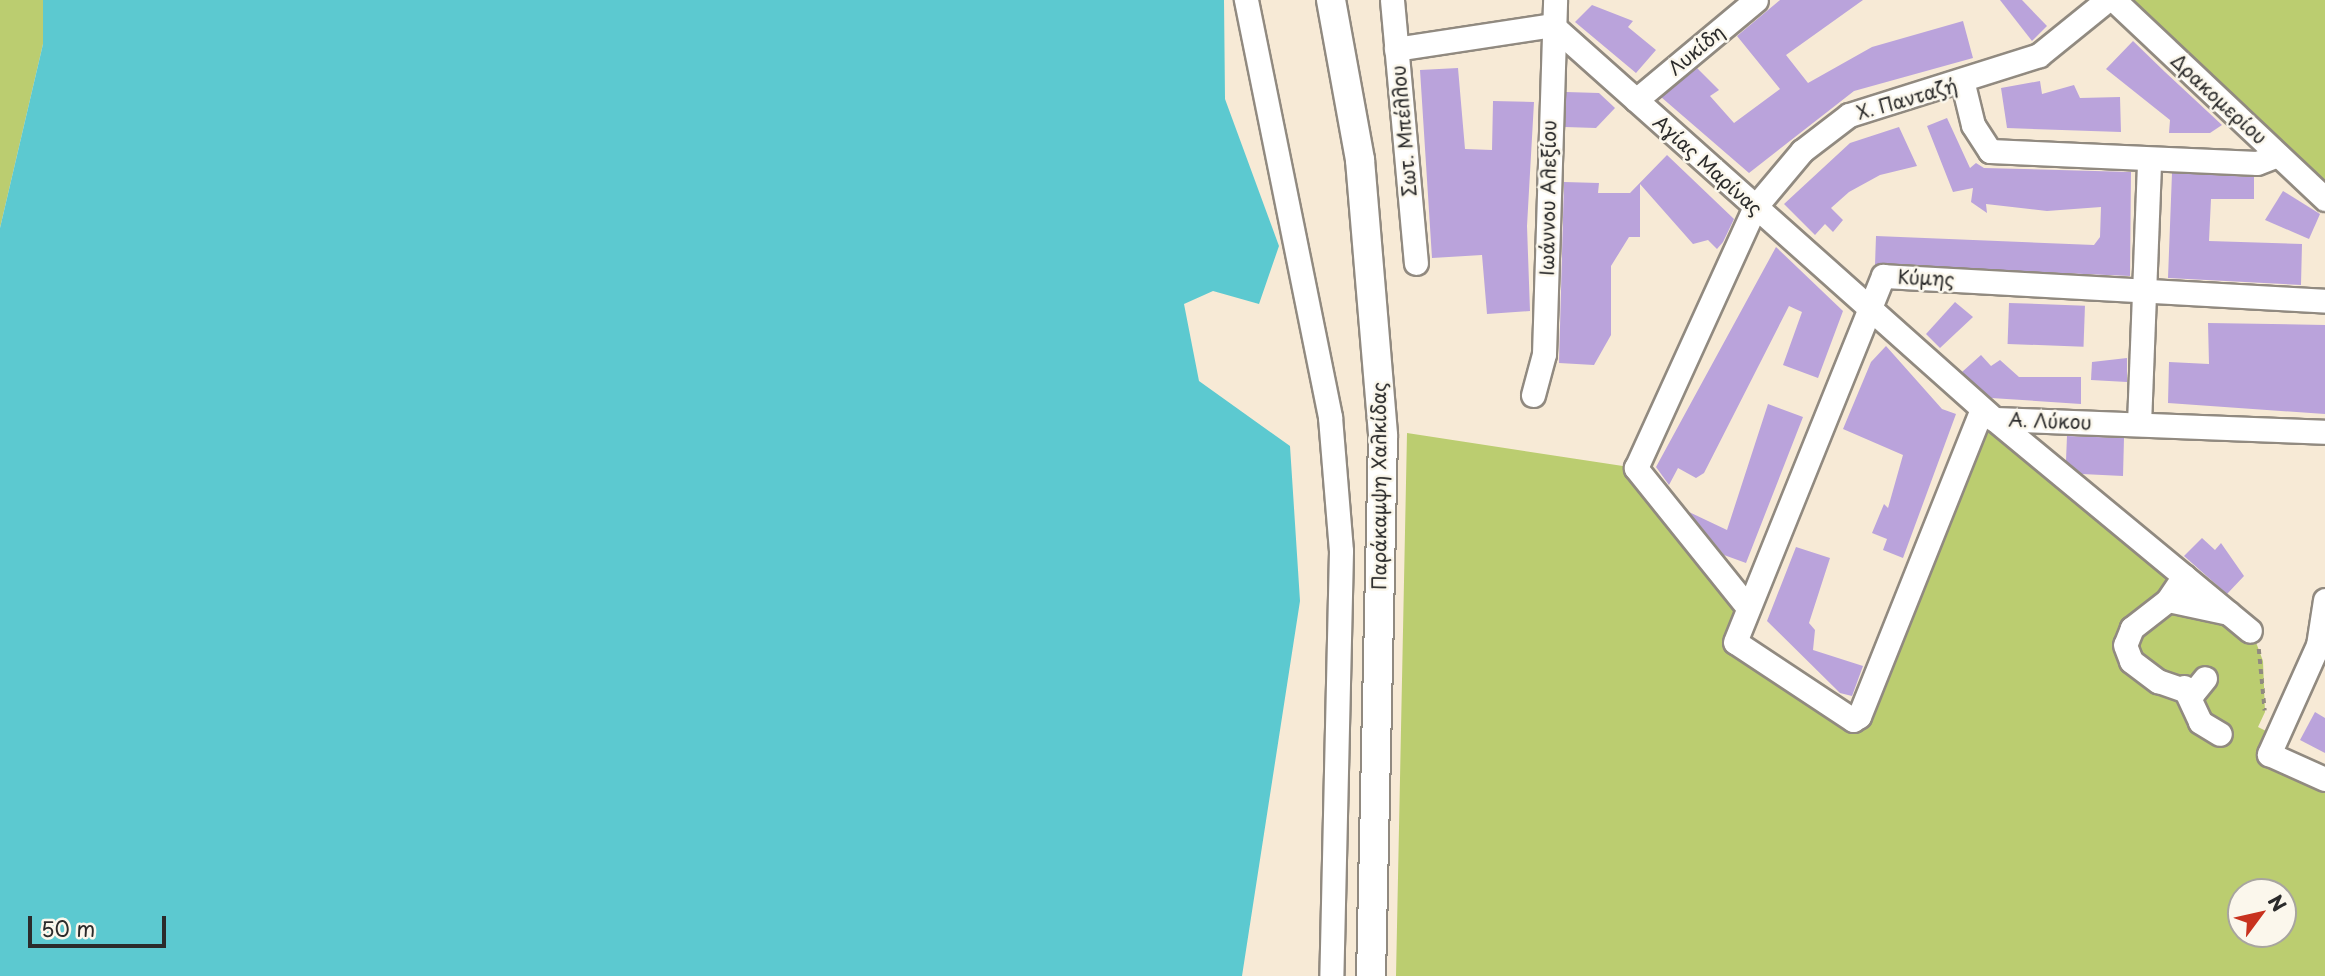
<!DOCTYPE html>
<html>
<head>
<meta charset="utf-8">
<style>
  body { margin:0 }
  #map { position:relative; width:2325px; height:976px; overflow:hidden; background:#f7ead6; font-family:"Playpen Sans",sans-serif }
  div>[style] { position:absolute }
  .green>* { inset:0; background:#bbcd70 }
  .water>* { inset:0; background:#5cc9d0 }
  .building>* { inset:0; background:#baa3db; transform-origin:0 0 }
  .path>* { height:3.5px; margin-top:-1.75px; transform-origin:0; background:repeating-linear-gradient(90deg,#918a80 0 5px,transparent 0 10px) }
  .roads { filter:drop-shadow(2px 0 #918a80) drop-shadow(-2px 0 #918a80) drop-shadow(0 2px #918a80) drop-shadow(0 -2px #918a80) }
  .minor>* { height:23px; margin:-11.5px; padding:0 11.5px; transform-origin:11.5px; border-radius:11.5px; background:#fff }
  .major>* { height:28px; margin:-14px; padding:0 14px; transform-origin:14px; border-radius:14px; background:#fff }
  span { translate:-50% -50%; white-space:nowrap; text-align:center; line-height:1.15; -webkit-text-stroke:5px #fbf7ec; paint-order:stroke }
  .street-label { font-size:19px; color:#2b2b2b }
  .north { position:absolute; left:2227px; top:878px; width:70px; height:70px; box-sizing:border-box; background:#fbf7ec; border:2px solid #a8a59f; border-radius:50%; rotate:57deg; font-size:19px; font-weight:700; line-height:28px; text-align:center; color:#2b2b2b }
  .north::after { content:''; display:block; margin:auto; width:24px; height:32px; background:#c8321e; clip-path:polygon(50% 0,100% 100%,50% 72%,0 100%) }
  .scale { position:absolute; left:28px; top:916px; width:138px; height:32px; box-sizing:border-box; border:4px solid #2b2b2b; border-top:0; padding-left:9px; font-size:21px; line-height:24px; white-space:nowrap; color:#2b2b2b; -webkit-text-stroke:5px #fbf7ec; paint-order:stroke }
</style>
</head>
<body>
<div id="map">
  <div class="green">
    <div style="clip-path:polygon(0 0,43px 0,43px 44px,0 228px)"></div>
    <div style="clip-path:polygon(2114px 0,2325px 0,2325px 199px)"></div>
    <div style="clip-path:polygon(evenodd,1982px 409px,2254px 637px,2263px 661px,2265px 712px,2258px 727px,2278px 737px,2269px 754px,2325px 779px,2325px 976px,1396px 976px,1407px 433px,1636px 468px,1746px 605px,1734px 631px,1853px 720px,1982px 409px,2241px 892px,2283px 892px,2283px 934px,2241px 934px,2241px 892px)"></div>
  </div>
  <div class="water">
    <div style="clip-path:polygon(43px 0,1224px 0,1225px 99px,1279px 246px,1259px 304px,1213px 291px,1184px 304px,1199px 381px,1290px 446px,1300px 601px,1242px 976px,0 976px,0 228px,43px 44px)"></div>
  </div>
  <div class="building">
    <div style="clip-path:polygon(1780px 0,1863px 0,1786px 55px,1808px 83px,1872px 47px,1963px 21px,1973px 58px,1854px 91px,1749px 173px,1661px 97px,1697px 68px,1719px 90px,1710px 96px,1734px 123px,1780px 89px,1737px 36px)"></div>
    <div style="clip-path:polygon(2000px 0,2022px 0,2047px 26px,2032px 41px)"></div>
    <div style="clip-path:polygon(1592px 5px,1633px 21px,1628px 27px,1656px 50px,1636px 73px,1575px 22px)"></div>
    <div style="clip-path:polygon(2133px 41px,2165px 72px,2222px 125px,2210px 133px,2169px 133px,2170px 120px,2106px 69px)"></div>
    <div style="clip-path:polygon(1458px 68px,1465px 149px,1492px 150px,1493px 101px,1534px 102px,1527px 226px,1530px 311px,1487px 314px,1482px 255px,1432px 258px,1420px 70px)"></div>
    <div style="clip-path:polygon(2040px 81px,2042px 94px,2074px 85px,2080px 98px,2120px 97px,2121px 132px,2007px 128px,2001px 88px)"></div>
    <div style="clip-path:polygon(1566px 92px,1599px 93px,1615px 108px,1596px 128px,1565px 127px)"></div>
    <div style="clip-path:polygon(1947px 118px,1970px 168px,1976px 163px,1984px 168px,2131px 172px,2130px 276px,1875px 265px,1876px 236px,2094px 245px,2100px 237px,2101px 207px,2047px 211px,1986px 204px,1987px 213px,1971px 202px,1973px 188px,1953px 192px,1927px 126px)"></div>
    <div style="clip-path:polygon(1899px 127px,1917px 166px,1880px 175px,1849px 192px,1831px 208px,1843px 220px,1833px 232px,1825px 224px,1815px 235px,1784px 204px,1850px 143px)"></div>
    <div style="clip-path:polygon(1667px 155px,1734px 219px,1723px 242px,1717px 249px,1708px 240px,1693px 244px,1640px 184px,1640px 237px,1629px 237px,1611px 266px,1611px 335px,1594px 365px,1559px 363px,1564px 182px,1599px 183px,1598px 193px,1630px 193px)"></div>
    <div style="clip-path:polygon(2172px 173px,2254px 177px,2254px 199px,2211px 199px,2209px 241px,2302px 244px,2301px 285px,2168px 278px)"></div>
    <div style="clip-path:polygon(2283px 191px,2320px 214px,2309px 239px,2265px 220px)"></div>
    <div style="clip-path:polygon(1776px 247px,1843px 311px,1818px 378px,1783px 365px,1802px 312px,1789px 306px,1704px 473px,1696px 478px,1678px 468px,1669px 485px,1656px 467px)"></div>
    <div style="clip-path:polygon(1955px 302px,1973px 317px,1940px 348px,1926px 334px)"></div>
    <div style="left:2009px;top:303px;width:76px;height:41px;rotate:2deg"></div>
    <div style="clip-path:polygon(2208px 323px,2325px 325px,2325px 414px,2168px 403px,2169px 362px,2209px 364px)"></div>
    <div style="clip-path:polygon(1886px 346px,1942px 409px,1956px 414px,1903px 558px,1883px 550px,1887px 539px,1872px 533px,1884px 504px,1888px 508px,1903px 455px,1843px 429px,1871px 362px)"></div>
    <div style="clip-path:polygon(1981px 355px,1991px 366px,2000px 360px,2019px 377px,2081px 377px,2081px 404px,1991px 398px,1962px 372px)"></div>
    <div style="clip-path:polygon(2127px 358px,2127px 382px,2091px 380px,2092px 362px)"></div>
    <div style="clip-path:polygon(1768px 404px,1803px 417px,1746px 563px,1724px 555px,1689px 512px,1727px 530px)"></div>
    <div style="clip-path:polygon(2067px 436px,2124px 438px,2123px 476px,2082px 474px,2066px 461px)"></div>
    <div style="clip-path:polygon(2202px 538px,2215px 550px,2221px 543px,2244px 576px,2227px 594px,2184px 556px)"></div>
    <div style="clip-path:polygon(1796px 547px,1830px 558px,1809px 623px,1815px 630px,1813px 650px,1863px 666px,1852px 696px,1840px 693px,1767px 621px)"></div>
    <div style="clip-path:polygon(2315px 712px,2325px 718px,2325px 753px,2300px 740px)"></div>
  </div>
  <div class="path">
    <div style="left:2259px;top:649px;width:62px;rotate:84.5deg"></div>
  </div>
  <div class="roads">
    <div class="minor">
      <div style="left:1246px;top:0;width:425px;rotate:78.6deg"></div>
      <div style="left:1330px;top:417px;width:134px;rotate:85.3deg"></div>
      <div style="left:1341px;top:551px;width:425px;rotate:91.3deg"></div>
      <div style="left:1392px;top:0;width:264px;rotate:84.8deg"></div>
      <div style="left:2114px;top:0;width:290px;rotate:43.3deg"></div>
      <div style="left:1396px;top:49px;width:158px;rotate:-8.7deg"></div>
      <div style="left:1552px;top:25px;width:592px;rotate:41.71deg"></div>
      <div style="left:1994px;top:419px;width:331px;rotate:2.2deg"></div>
      <div style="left:1963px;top:84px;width:42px;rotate:76.3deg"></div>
      <div style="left:1973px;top:125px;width:31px;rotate:57deg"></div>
      <div style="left:1990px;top:151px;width:267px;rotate:2.6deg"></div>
      <div style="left:2257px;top:163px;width:22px;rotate:-21deg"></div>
      <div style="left:1636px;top:100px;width:156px;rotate:-39.8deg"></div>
      <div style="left:1533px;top:395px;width:42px;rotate:-75deg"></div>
      <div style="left:1544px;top:354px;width:354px;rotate:-88.2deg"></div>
      <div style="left:1982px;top:409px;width:331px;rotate:111.8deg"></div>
      <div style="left:1859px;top:716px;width:7px;rotate:146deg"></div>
      <div style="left:1853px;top:720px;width:141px;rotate:-146.5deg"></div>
      <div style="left:1735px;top:642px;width:395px;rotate:-68deg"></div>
      <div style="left:1883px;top:276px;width:443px;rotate:3.2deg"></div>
      <div style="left:1994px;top:419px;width:332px;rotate:39.6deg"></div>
      <div style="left:2139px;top:424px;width:265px;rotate:-87.8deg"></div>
      <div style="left:2184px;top:576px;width:29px;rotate:124deg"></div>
      <div style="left:2168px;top:600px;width:46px;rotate:142.1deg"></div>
      <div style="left:2132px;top:628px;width:18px;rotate:112deg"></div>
      <div style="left:2125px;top:645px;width:17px;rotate:69deg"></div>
      <div style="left:2131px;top:661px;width:34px;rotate:37deg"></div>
      <div style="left:2158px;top:681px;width:37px;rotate:19deg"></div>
      <div style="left:2193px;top:693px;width:19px;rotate:-51deg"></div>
      <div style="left:2168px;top:600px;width:62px;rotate:12deg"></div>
      <div style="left:2325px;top:600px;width:46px;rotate:98.8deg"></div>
      <div style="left:2318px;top:645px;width:120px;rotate:114.2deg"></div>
      <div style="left:2269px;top:754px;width:61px;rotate:24.1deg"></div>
      <div style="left:1746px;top:605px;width:176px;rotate:-128.8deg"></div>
      <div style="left:1636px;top:468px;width:287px;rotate:-65.5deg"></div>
      <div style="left:1755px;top:207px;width:73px;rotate:-50deg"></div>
      <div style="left:1802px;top:151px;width:59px;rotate:-37.5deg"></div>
      <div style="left:1849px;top:115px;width:199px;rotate:-17.5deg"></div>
      <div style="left:2039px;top:55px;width:87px;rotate:-39deg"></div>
      <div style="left:2184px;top:687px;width:38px;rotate:65deg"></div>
      <div style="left:2200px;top:722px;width:23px;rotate:31deg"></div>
    </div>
    <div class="major">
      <div style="left:1331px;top:0;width:163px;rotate:79.7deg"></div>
      <div style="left:1360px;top:160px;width:277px;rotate:85.2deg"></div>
      <div style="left:1383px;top:436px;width:540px;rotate:91.27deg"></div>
    </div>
  </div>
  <div class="street-label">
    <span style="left:1696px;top:50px;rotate:-40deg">Λυκίδη</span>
    <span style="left:1907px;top:99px;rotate:-16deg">Χ. Πανταζή</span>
    <span style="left:2219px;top:99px;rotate:43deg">Δρακομερίου</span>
    <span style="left:1404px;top:131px;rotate:-95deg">Σωτ. Μπέλλου</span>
    <span style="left:1708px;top:165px;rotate:42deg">Αγίας Μαρίνας</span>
    <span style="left:1548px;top:198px;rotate:-89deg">Ιωάννου Αλεξίου</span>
    <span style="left:1926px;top:278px;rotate:3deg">Κύμης</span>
    <span style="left:2050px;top:421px;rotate:2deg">Α. Λύκου</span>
    <span style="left:1379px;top:486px;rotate:-90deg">Παράκαμψη Χαλκίδας</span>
  </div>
  <div class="north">N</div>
  <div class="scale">50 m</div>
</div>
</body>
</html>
